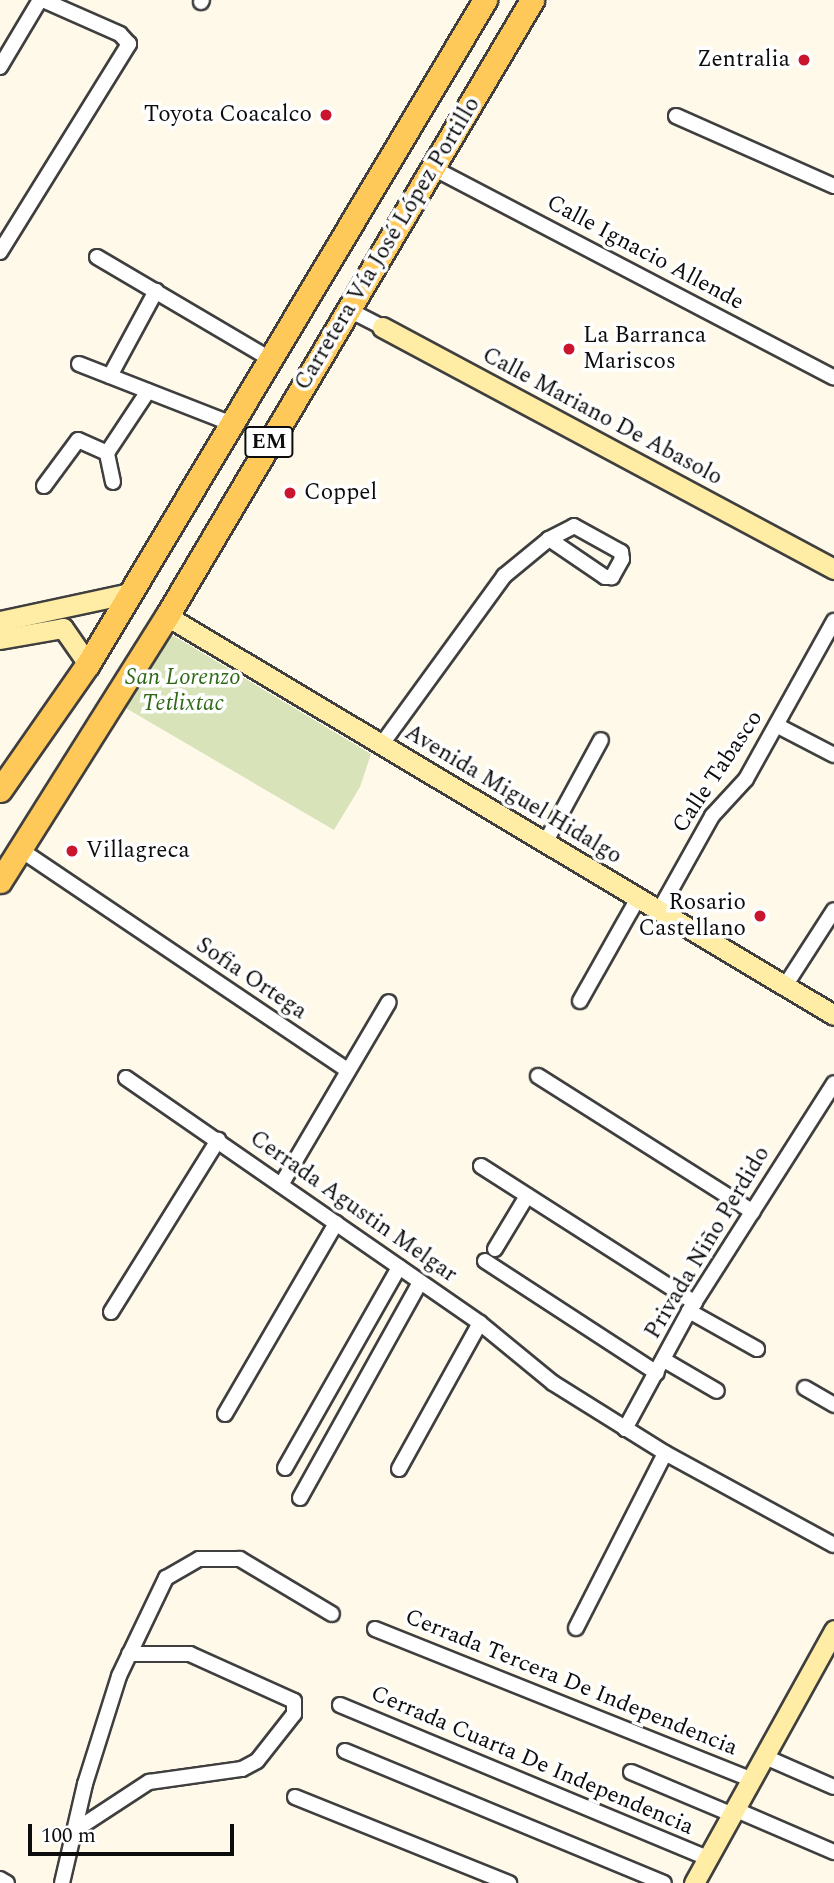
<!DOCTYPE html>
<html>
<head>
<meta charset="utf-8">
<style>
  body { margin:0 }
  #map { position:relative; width:834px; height:1883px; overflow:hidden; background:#fff9ea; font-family:Spectral,serif }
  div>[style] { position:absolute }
  .cemetery>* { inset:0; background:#d9e3b9 }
  .roads { filter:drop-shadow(2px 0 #3f3f3f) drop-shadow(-2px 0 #3f3f3f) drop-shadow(0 2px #3f3f3f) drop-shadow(0 -2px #3f3f3f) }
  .street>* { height:14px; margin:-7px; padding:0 7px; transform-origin:7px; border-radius:7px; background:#fff }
  .secondary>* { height:19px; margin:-9.5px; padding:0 9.5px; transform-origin:9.5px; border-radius:9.5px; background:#ffeda5 }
  .primary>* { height:23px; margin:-11.5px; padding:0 11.5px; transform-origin:11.5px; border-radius:11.5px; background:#ffc95a }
  .dots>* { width:19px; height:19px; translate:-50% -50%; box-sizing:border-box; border:4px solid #fff; border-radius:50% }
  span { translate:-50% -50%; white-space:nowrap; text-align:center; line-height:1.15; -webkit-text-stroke:7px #fff; paint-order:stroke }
  .shield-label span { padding:2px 5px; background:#fff; border:2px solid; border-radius:5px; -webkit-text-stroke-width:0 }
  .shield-label { font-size:21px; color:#0c0c0c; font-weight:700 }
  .poi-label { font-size:23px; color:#0c0c0c }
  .right { translate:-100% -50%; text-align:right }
  .left { translate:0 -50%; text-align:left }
  .street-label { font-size:23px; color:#0c0c0c }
  .park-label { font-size:23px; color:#2f6916; font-style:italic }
  .scale { position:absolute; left:28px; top:1824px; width:206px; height:32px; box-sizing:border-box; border:4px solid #0c0c0c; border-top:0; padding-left:9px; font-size:21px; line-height:24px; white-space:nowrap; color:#0c0c0c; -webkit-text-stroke:5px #fff; paint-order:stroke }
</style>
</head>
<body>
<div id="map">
  <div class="cemetery">
    <div style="clip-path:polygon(174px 636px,371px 754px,360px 787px,334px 830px,124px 707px,163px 640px)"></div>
  </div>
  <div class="roads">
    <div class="street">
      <div style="left:201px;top:2px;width:2px;rotate:-63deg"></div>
      <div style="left:0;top:67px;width:78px;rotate:-59.2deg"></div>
      <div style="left:676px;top:116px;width:173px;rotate:23.9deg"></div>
      <div style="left:435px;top:169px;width:450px;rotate:27.6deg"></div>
      <div style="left:0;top:252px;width:245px;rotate:-58.2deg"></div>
      <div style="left:129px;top:44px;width:13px;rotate:-132deg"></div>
      <div style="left:120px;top:34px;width:84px;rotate:-156.2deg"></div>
      <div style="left:97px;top:257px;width:201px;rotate:30.5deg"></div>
      <div style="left:347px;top:309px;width:39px;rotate:27deg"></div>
      <div style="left:79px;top:364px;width:164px;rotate:21.4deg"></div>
      <div style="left:110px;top:376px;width:97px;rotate:-61.6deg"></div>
      <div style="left:113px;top:482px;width:30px;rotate:-102deg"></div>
      <div style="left:107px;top:453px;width:74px;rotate:-56.5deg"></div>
      <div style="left:44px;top:486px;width:57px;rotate:-53.5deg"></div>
      <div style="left:78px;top:440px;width:32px;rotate:24deg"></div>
      <div style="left:778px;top:726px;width:63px;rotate:27.4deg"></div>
      <div style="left:382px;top:744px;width:208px;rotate:-54deg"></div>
      <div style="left:504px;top:576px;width:58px;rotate:-39.4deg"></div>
      <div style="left:549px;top:539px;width:28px;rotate:-27deg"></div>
      <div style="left:574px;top:526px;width:54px;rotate:29deg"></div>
      <div style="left:621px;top:552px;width:7px;rotate:82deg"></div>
      <div style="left:622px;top:559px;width:21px;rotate:119deg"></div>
      <div style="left:612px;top:577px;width:7px;rotate:180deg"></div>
      <div style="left:605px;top:577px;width:68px;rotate:-145.8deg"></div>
      <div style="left:545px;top:843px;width:117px;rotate:-61.5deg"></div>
      <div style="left:21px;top:850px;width:393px;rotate:34deg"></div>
      <div style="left:659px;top:911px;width:109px;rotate:-60.8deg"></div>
      <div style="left:712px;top:816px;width:50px;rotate:-47.4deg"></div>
      <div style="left:746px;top:779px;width:181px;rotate:-60.9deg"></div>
      <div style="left:785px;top:986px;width:90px;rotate:-57.2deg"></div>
      <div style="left:580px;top:1001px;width:118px;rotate:-60.6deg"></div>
      <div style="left:538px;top:1076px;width:254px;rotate:32.3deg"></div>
      <div style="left:126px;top:1078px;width:431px;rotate:34.7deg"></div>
      <div style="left:480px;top:1323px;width:94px;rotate:39.4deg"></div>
      <div style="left:553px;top:1383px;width:132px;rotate:32deg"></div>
      <div style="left:665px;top:1453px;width:192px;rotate:28.6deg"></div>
      <div style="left:481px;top:1166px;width:254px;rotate:32.6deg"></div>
      <div style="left:281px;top:1185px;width:212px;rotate:-59.5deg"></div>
      <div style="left:495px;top:1249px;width:62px;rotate:-58.9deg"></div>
      <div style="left:485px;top:1261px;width:205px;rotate:33.1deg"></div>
      <div style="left:689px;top:1311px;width:78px;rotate:29.2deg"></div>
      <div style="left:111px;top:1312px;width:203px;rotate:-58.1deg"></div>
      <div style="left:664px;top:1360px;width:61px;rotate:30.3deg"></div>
      <div style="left:805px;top:1388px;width:34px;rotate:30deg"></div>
      <div style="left:225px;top:1414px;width:221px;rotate:-59.8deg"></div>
      <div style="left:625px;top:1429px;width:134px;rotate:-61.5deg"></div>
      <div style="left:689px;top:1311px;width:270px;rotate:-57.5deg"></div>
      <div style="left:285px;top:1468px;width:231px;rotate:-60.4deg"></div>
      <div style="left:399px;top:1469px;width:167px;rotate:-61deg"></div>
      <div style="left:300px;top:1498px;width:247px;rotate:-60.9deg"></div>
      <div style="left:576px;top:1628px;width:196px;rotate:-63deg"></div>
      <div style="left:375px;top:1629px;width:404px;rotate:21.8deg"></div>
      <div style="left:340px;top:1705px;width:398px;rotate:22.6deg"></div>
      <div style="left:345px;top:1751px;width:345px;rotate:22.5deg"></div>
      <div style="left:763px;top:1756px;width:77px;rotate:23.6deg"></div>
      <div style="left:631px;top:1772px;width:108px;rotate:22.8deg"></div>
      <div style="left:295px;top:1797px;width:231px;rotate:21.9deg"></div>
      <div style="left:734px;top:1809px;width:109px;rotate:23.3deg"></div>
      <div style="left:74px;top:1831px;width:90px;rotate:-33.2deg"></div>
      <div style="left:149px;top:1782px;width:94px;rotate:-8deg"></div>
      <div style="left:242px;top:1769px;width:17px;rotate:-28deg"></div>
      <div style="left:257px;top:1761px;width:60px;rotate:-51.8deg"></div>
      <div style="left:294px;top:1714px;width:13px;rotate:-90deg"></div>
      <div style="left:294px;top:1701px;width:114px;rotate:-155.7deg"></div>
      <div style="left:190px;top:1654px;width:61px;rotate:180deg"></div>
      <div style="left:0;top:1879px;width:8px;rotate:30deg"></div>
      <div style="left:62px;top:1883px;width:102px;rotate:-76.9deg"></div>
      <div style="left:85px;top:1784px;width:113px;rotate:-72.5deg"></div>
      <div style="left:119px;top:1676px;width:109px;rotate:-64.4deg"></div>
      <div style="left:166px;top:1578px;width:38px;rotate:-30deg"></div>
      <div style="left:199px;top:1559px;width:41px"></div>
      <div style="left:240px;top:1559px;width:107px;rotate:30.9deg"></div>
    </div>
    <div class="secondary">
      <div style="left:382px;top:327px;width:513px;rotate:28.16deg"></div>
      <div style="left:167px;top:616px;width:777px;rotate:30.89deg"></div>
      <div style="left:0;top:621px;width:134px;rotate:-12.1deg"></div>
      <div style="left:0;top:639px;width:64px;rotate:-9.9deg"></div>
      <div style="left:63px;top:628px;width:44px;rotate:55.2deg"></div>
      <div style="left:694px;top:1883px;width:289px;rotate:-61deg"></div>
    </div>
    <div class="primary">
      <div style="left:0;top:790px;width:154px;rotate:-55.1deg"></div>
      <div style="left:88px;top:664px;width:774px;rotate:-59.13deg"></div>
      <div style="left:0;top:881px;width:313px;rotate:-57.8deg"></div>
      <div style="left:167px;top:616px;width:716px;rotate:-59.35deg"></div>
    </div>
  </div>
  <div class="dots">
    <div style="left:804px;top:60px;background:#c9162e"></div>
    <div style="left:326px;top:115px;background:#c9162e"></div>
    <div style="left:569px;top:349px;background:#c9162e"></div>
    <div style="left:290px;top:493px;background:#c9162e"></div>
    <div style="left:72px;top:851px;background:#c9162e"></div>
    <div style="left:760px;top:916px;background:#c9162e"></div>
  </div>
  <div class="shield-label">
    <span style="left:269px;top:442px">EM</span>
  </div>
  <div class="poi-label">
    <span class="right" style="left:790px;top:60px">Zentralia</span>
    <span class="right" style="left:312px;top:115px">Toyota Coacalco</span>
    <span class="left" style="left:583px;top:349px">La Barranca<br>Mariscos</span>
    <span class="left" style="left:304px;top:493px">Coppel</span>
    <span class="left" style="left:86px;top:851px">Villagreca</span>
    <span class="right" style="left:746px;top:916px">Rosario<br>Castellano</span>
  </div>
  <div class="street-label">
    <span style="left:388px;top:244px;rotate:-59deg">Carretera Vía José López Portillo</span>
    <span style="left:645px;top:253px;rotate:28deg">Calle Ignacio Allende</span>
    <span style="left:602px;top:417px;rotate:28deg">Calle Mariano De Abasolo</span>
    <span style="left:718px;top:772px;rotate:-56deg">Calle Tabasco</span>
    <span style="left:513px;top:795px;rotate:31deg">Avenida Miguel Hidalgo</span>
    <span style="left:251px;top:979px;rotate:34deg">Sofia Ortega</span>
    <span style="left:353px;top:1207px;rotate:35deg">Cerrada Agustin Melgar</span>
    <span style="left:708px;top:1243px;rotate:-59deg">Privada Niño Perdido</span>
    <span style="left:571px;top:1683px;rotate:22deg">Cerrada Tercera De Independencia</span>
    <span style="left:532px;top:1761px;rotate:23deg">Cerrada Cuarta De Independencia</span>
  </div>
  <div class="park-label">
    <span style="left:183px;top:691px">San Lorenzo<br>Tetlixtac</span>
  </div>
  <div class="scale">100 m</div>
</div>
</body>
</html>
